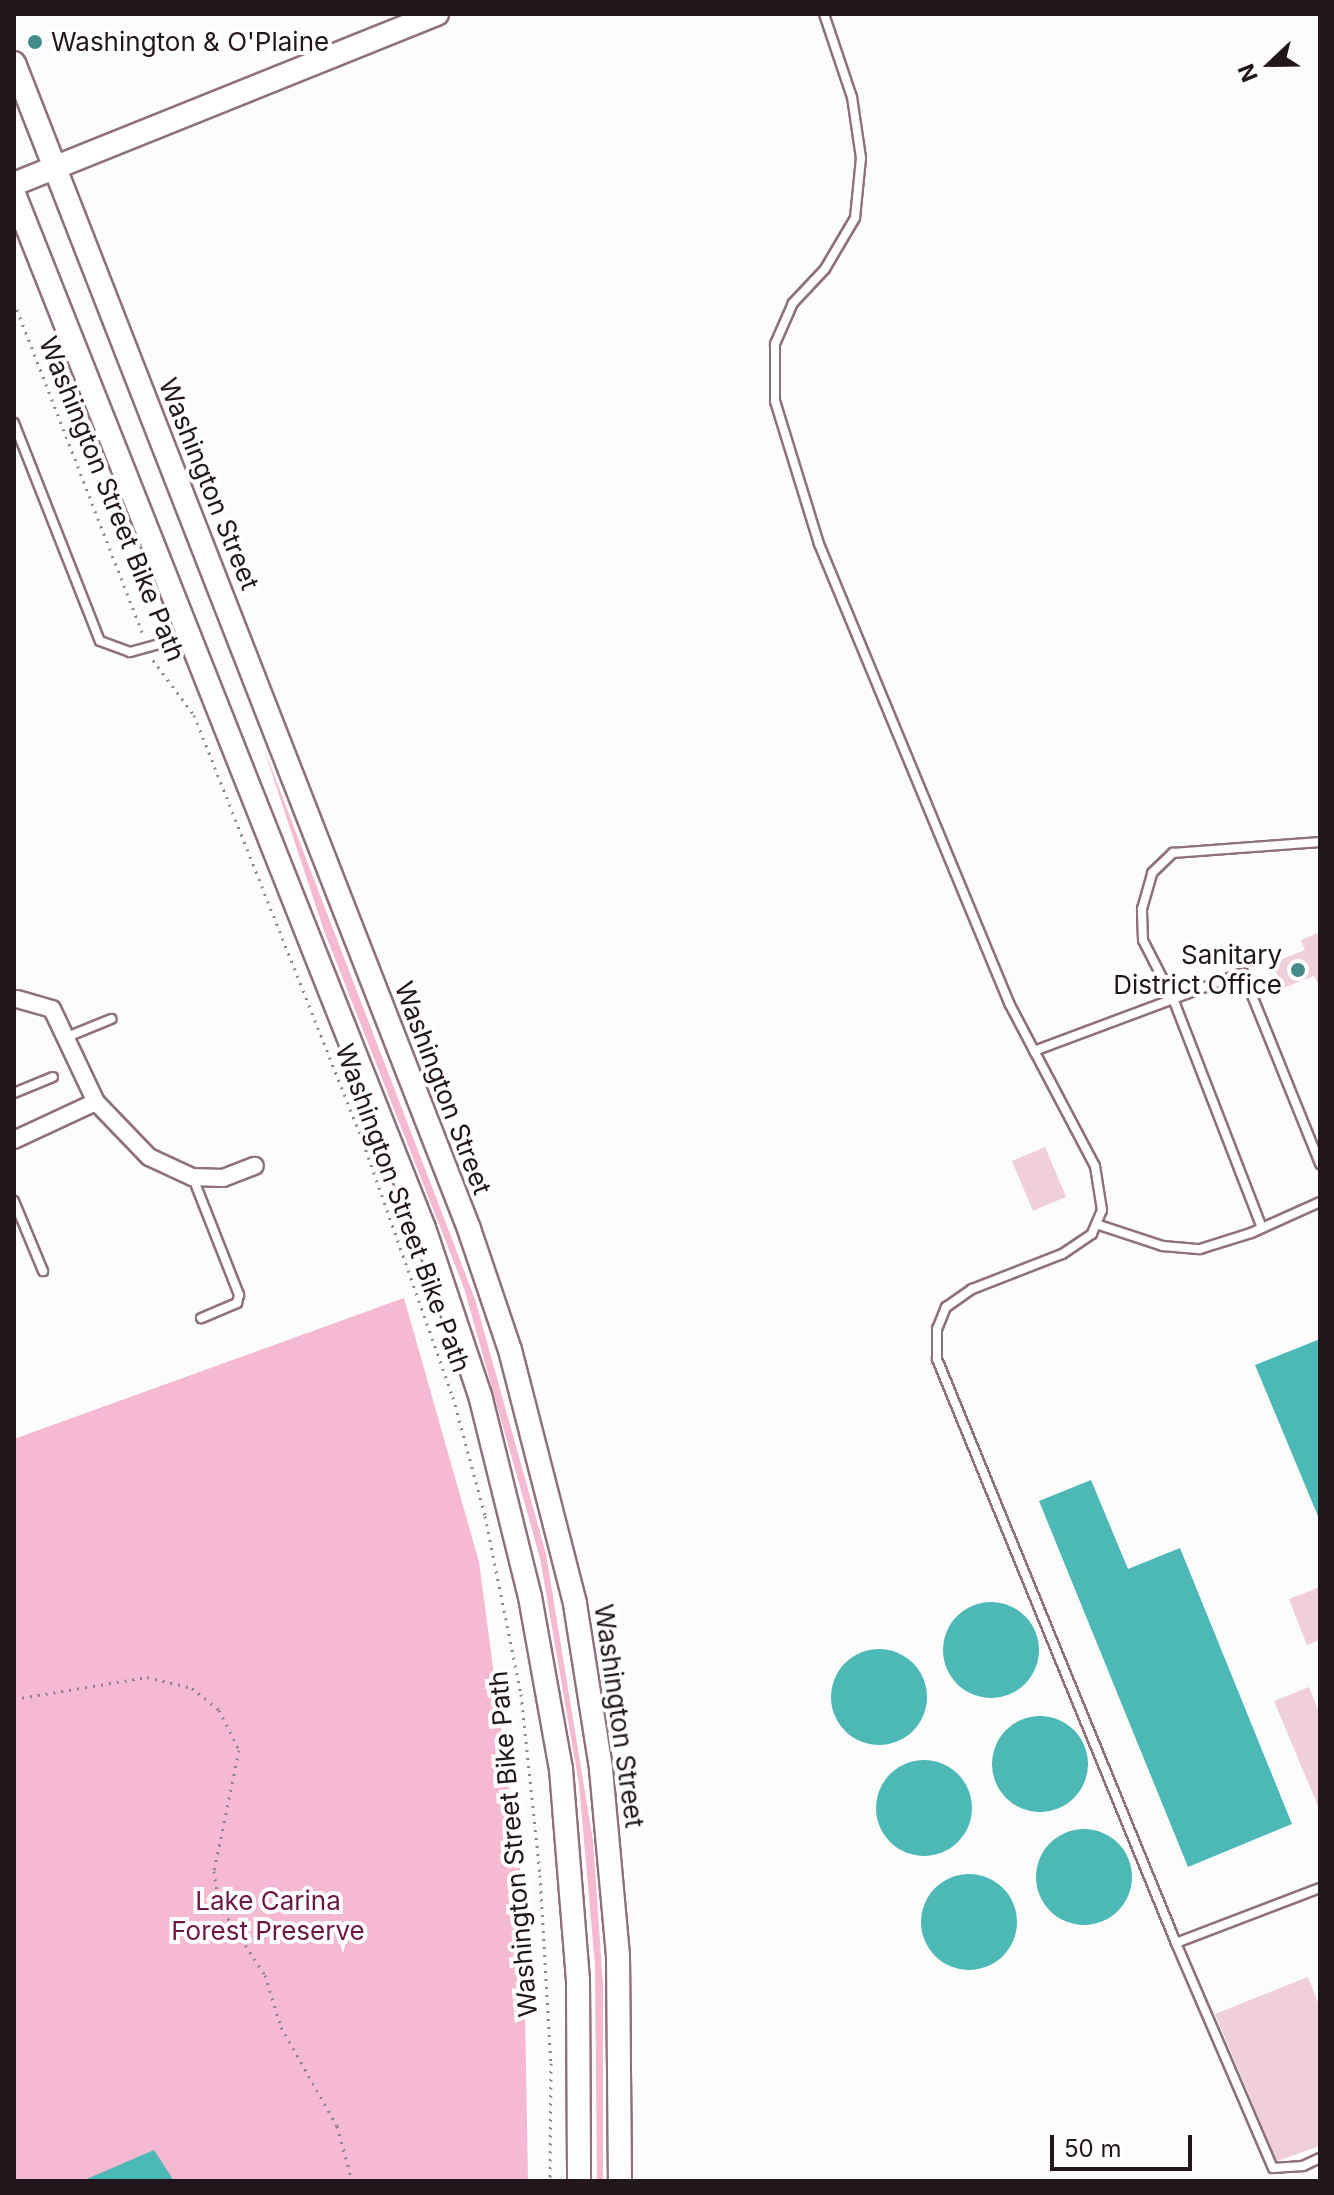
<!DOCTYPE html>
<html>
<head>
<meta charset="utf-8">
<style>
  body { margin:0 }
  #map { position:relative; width:1334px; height:2195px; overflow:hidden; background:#fcfcfc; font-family:Inter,sans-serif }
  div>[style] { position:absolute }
  .green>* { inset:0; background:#f5b9d2 }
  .water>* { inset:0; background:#4db9b6 }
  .round { border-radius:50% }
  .building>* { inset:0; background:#f0cfdc; transform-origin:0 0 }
  .path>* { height:3px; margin-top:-1.5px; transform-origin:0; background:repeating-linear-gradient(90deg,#8d878a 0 2px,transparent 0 8px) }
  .roads { filter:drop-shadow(2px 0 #8f717d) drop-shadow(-2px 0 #8f717d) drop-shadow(0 2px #8f717d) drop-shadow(0 -2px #8f717d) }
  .lane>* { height:8px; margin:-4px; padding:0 4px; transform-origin:4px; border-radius:4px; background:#fff }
  .street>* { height:16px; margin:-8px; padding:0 8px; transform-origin:8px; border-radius:8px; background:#fff }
  .secondary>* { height:22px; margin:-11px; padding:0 11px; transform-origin:11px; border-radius:11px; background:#fff }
  .dots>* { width:22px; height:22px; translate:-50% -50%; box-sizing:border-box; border:4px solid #fff; border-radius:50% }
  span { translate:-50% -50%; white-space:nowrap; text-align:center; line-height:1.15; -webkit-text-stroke:8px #fff; paint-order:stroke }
  .poi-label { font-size:26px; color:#21161b }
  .left { translate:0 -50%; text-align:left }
  .right { translate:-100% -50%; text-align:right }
  .street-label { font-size:26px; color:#21161b }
  .park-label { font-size:26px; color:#6d1645 }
  .frame { position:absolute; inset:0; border:16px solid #21161b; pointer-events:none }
  .north { position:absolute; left:1230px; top:24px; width:80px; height:80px; -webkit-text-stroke:6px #fff; paint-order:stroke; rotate:248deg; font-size:22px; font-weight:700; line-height:32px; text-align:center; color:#21161b }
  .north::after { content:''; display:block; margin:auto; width:28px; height:36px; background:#21161b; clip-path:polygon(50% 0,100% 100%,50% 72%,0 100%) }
  .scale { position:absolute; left:1050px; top:2135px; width:142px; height:36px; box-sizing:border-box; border:4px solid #21161b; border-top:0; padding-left:10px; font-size:24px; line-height:28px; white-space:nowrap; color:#21161b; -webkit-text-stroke:6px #fff; paint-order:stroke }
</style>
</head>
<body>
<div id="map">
  <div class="green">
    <div style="clip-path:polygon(264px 749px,475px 1299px,546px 1554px,593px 1841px,603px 1985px,603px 2181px,597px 2181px,595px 1965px,579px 1784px,540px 1558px,464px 1288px,323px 928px)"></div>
    <div style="clip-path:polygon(404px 1298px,479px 1562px,523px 1892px,528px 2181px,14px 2181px,14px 1439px)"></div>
  </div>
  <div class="water">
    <div style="clip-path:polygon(1320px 1339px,1320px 1521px,1255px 1365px)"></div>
    <div style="clip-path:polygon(1091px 1480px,1128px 1569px,1180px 1548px,1292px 1824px,1188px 1867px,1039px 1501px)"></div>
    <div class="round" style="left:943px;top:1602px;width:96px;height:96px"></div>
    <div class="round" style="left:831px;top:1649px;width:96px;height:96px"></div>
    <div class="round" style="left:992px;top:1716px;width:96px;height:96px"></div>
    <div class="round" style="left:876px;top:1760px;width:96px;height:96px"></div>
    <div class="round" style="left:1036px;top:1829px;width:96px;height:96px"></div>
    <div class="round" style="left:921px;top:1874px;width:96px;height:96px"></div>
    <div style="clip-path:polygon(154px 2150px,174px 2181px,82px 2181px)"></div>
  </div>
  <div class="building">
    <div style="clip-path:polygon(1320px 932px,1320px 987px,1314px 976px,1283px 988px,1272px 963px,1305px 950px,1301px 940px)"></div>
    <div style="left:1045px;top:1147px;width:54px;height:36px;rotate:67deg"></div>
    <div style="clip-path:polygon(1320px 1587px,1320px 1640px,1307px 1645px,1289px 1599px)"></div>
    <div style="clip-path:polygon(1309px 1687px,1320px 1714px,1320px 1811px,1274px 1701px)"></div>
    <div style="clip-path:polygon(1308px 1977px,1320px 2008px,1320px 2146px,1277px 2161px,1215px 2014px)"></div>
  </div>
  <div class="path">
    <div style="left:14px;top:302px;width:356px;rotate:68.8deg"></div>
    <div style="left:153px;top:660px;width:69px;rotate:53.3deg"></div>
    <div style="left:194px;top:715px;width:459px;rotate:68.4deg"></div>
    <div style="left:363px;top:1142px;width:270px;rotate:70.6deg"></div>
    <div style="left:453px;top:1397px;width:123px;rotate:74.9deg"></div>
    <div style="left:485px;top:1516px;width:182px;rotate:78.6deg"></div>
    <div style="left:521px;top:1694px;width:182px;rotate:84deg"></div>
    <div style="left:540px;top:1875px;width:188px;rotate:86.7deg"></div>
    <div style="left:551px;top:2063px;width:118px;rotate:90.5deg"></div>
    <div style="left:14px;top:1699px;width:135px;rotate:-9.4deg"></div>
    <div style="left:147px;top:1677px;width:46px;rotate:13.7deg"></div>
    <div style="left:192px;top:1688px;width:35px;rotate:39deg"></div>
    <div style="left:219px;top:1710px;width:45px;rotate:63.4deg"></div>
    <div style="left:239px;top:1750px;width:124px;rotate:101.7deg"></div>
    <div style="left:214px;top:1871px;width:34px;rotate:82deg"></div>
    <div style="left:219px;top:1905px;width:84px;rotate:56.7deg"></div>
    <div style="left:265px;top:1975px;width:54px;rotate:72.9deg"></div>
    <div style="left:281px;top:2027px;width:114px;rotate:60.5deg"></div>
    <div style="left:337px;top:2126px;width:57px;rotate:74.7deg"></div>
  </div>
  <div class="roads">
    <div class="lane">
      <div style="left:824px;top:14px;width:88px;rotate:71.4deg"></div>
      <div style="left:852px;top:97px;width:62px;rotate:81.6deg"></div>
      <div style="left:861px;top:158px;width:60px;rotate:95.7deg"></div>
      <div style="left:855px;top:218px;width:59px;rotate:120.5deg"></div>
      <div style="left:825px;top:269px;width:47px;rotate:133.3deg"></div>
      <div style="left:793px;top:303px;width:45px;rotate:113.7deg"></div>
      <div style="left:775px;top:344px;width:57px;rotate:90deg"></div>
      <div style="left:775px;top:401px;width:150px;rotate:72.9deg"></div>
      <div style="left:819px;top:544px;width:497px;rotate:67.5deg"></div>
      <div style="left:1009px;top:1003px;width:184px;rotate:62.2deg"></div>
      <div style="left:1095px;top:1166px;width:45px;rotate:81deg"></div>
      <div style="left:1102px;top:1210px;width:26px;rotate:113deg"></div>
      <div style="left:1092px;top:1234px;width:36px;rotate:146deg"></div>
      <div style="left:1062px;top:1254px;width:97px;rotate:158.7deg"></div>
      <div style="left:972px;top:1289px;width:32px;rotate:145deg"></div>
      <div style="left:946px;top:1307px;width:24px;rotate:112deg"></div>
      <div style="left:937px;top:1329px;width:30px;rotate:90deg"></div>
      <div style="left:937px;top:1359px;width:631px;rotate:67.74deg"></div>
      <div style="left:1176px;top:1943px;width:154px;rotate:-20.9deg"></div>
      <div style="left:14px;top:423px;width:234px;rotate:68.5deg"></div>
      <div style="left:100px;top:641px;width:32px;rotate:20deg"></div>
      <div style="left:130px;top:652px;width:60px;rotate:-15.4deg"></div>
      <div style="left:67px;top:1037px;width:48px;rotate:-22.2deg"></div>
      <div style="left:1034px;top:1051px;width:148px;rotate:-20.5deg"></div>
      <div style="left:1173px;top:999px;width:66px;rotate:-117deg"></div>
      <div style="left:1143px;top:940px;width:31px;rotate:-92deg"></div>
      <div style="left:1142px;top:909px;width:37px;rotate:-74deg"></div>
      <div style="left:1152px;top:873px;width:29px;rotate:-44deg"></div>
      <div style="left:1173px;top:853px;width:147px;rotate:-4.3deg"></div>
      <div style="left:14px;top:1093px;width:42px;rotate:-22.3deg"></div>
      <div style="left:193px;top:1178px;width:126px;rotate:68.5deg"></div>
      <div style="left:239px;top:1295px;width:8px;rotate:104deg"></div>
      <div style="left:237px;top:1303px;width:39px;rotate:157deg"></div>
      <div style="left:14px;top:1201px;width:76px;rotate:67.5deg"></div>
      <div style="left:1096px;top:1224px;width:71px;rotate:18.2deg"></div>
      <div style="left:1163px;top:1246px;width:37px;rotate:5deg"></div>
      <div style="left:1200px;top:1249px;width:53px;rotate:-17.4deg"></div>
      <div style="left:1251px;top:1233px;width:76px;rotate:-24.2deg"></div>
      <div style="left:1262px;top:1228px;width:246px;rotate:-111.2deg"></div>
      <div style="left:1173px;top:999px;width:75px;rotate:-20.4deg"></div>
      <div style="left:1243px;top:973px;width:206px;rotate:68deg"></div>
      <div style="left:1176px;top:1943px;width:245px;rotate:66.7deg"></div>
      <div style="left:1273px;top:2168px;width:30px;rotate:-4deg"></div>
      <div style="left:1303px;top:2166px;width:19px;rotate:-25deg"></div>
    </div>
    <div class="street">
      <div style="left:17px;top:999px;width:36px;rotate:16deg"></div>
      <div style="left:52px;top:1009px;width:103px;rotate:64.7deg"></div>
      <div style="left:96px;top:1102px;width:76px;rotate:46.1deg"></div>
      <div style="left:149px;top:1157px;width:47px;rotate:24.9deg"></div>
      <div style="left:192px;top:1177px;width:31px;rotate:2deg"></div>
      <div style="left:223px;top:1178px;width:34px;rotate:-21deg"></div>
      <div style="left:14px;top:1140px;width:90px;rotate:-24.9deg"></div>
    </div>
    <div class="secondary">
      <div style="left:14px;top:63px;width:1252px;rotate:68.68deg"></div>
      <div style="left:469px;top:1229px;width:128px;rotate:71.3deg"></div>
      <div style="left:510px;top:1350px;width:262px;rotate:75.6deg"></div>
      <div style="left:575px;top:1604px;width:167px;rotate:81deg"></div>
      <div style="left:601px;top:1769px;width:188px;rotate:84.8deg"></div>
      <div style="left:618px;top:1956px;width:225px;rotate:89.5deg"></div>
      <div style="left:14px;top:184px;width:456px;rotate:-21.9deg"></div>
      <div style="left:14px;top:194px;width:1112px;rotate:68.37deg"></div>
      <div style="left:424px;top:1228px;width:176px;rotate:71.5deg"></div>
      <div style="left:480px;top:1395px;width:208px;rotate:76.1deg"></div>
      <div style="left:530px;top:1597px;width:175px;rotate:79.8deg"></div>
      <div style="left:561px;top:1769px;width:212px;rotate:85.4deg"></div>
      <div style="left:578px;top:1980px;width:201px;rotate:89.7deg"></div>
    </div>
  </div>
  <div class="dots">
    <div style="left:35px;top:42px;background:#448c8a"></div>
    <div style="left:1298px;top:970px;background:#448c8a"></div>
  </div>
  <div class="poi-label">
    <span class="left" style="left:51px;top:42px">Washington &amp; O'Plaine</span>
    <span class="right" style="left:1282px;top:970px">Sanitary<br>District Office</span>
  </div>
  <div class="street-label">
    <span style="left:209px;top:484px;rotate:68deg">Washington Street</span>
    <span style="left:112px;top:499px;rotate:68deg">Washington Street Bike Path</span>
    <span style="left:443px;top:1088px;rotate:69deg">Washington Street</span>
    <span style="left:403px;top:1208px;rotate:70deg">Washington Street Bike Path</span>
    <span style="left:619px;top:1716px;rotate:82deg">Washington Street</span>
    <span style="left:513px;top:1844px;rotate:-95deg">Washington Street Bike Path</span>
  </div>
  <div class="park-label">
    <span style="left:268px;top:1916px">Lake Carina<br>Forest Preserve</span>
  </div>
  <div class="frame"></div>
  <div class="north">N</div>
  <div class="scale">50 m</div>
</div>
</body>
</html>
